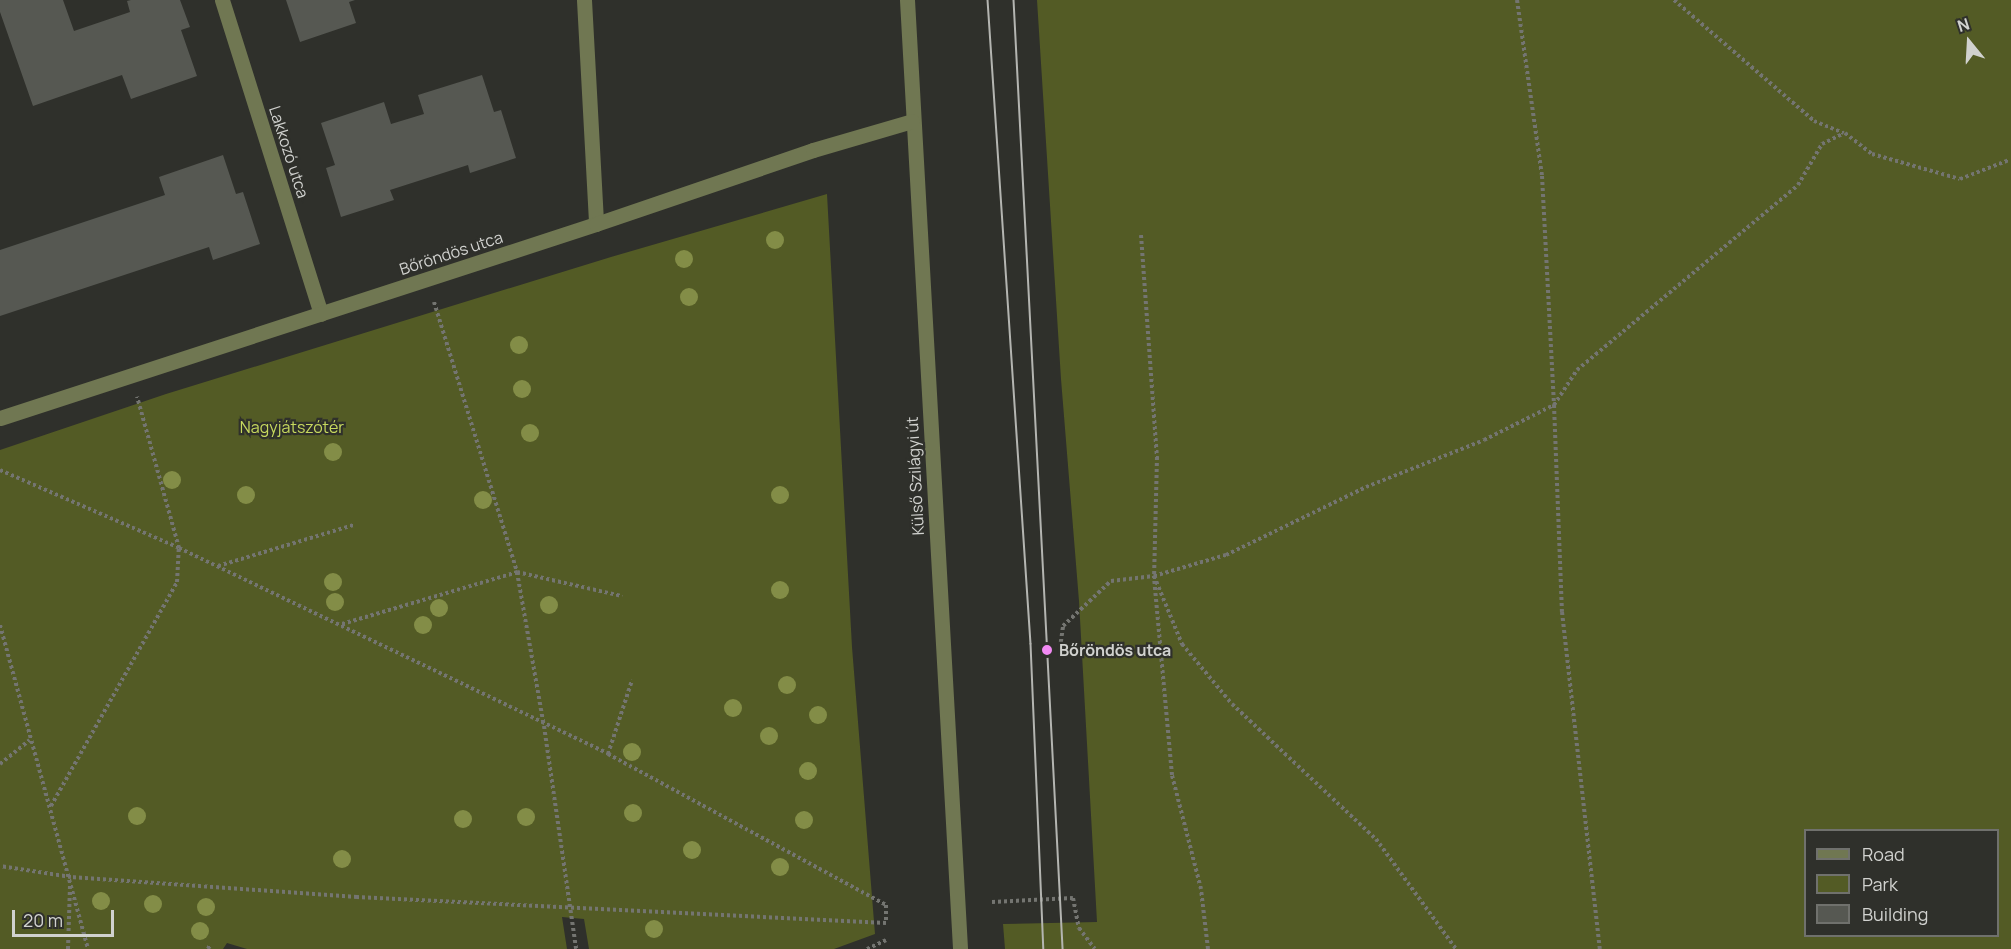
<!DOCTYPE html>
<html>
<head>
<meta charset="utf-8">
<style>
  body { margin:0 }
  #map { position:relative; width:2011px; height:949px; overflow:hidden; background:#2f302b; font-family:Manrope,sans-serif }
  div>[style] { position:absolute }
  .green>* { inset:0; background:#535b25 }
  .building>* { inset:0; background:#565852 }
  .path>* { height:4px; margin-top:-2px; transform-origin:0; background:repeating-linear-gradient(90deg,#747571 0 3px,transparent 0 6px) }
  .minor>* { height:15px; margin:-7.5px; padding:0 7.5px; transform-origin:7.5px; border-radius:7.5px; background:#707752 }
  .tram>* { height:1.5px; margin:-0.75px; padding:0 0.75px; transform-origin:0.75px; border-radius:0.75px; background:#b4b5b1 }
  .trees>* { width:18px; height:18px; margin:-9px; border-radius:50%; background:#838d47 }
  .dots>* { width:16px; height:16px; translate:-50% -50%; box-sizing:border-box; border:3px solid #2f302b; border-radius:50% }
  span { translate:-50% -50%; white-space:nowrap; text-align:center; line-height:1.15; -webkit-text-stroke:4.5px #2f302b; paint-order:stroke }
  .street-label { font-size:16px; color:#d1d2cf }
  .park-label { font-size:16px; color:#c7d95e }
  .poi-label { font-size:16px; color:#d1d2cf; font-weight:700 }
  .left { translate:0 -50%; text-align:left }
  .legend { position:absolute; left:1804px; top:829px; width:195px; height:108px; box-sizing:border-box; background:#2f302b; border:2px solid #70716d; margin:0; padding:8px 10px; list-style:none; font-size:18px; color:#d1d2cf }
  .legend li { display:flex; align-items:center; gap:12px; height:30px }
  .legend b { width:30px; border:2px solid #70716d }
  .north { position:absolute; left:1939px; top:12px; width:60px; height:60px; -webkit-text-stroke:4px #2f302b; paint-order:stroke; rotate:342deg; font-size:16px; font-weight:700; line-height:24px; text-align:center; color:#d1d2cf }
  .north::after { content:''; display:block; margin:auto; width:21px; height:27px; background:#d1d2cf; clip-path:polygon(50% 0,100% 100%,50% 72%,0 100%) }
  .scale { position:absolute; left:12px; top:910px; width:102px; height:27px; box-sizing:border-box; border:3px solid #d1d2cf; border-top:0; padding-left:8px; font-size:18px; line-height:21px; white-space:nowrap; color:#d1d2cf; -webkit-text-stroke:4px #2f302b; paint-order:stroke }
</style>
</head>
<body>
<div id="map">
  <div class="green">
    <div style="clip-path:polygon(evenodd,1037px 0,2011px 0,2011px 949px,1005px 949px,1003px 924px,1097px 922px,1079px 601px,1061px 379px,1037px 0,1806px 830px,1998px 830px,1998px 936px,1806px 936px,1806px 830px)"></div>
    <div style="clip-path:polygon(827px 194px,852px 647px,875px 934px,834px 949px,589px 949px,584px 919px,562px 917px,567px 949px,247px 949px,227px 943px,223px 949px,0 949px,0 450px,166px 394px,611px 257px)"></div>
  </div>
  <div class="building">
    <div style="clip-path:polygon(0 0,63px 0,74px 31px,130px 12px,127px 1px,131px 0,180px 0,190px 27px,181px 30px,197px 76px,131px 99px,122px 75px,33px 106px,0 12px)"></div>
    <div style="clip-path:polygon(286px 0,355px 0,349px 2px,356px 23px,300px 42px)"></div>
    <div style="clip-path:polygon(482px 75px,494px 112px,501px 110px,516px 158px,470px 173px,468px 165px,390px 190px,394px 200px,341px 217px,326px 168px,335px 165px,321px 123px,384px 102px,391px 124px,424px 114px,418px 95px)"></div>
    <div style="clip-path:polygon(223px 155px,236px 194px,243px 192px,260px 244px,213px 260px,209px 247px,0 316px,0 250px,165px 195px,159px 177px)"></div>
  </div>
  <div class="path">
    <div style="left:1517px;top:0;width:178px;rotate:81.9deg"></div>
    <div style="left:1542px;top:176px;width:229px;rotate:87deg"></div>
    <div style="left:1554px;top:405px;width:207px;rotate:87.8deg"></div>
    <div style="left:1562px;top:612px;width:339px;rotate:83.6deg"></div>
    <div style="left:1674px;top:0;width:185px;rotate:40.8deg"></div>
    <div style="left:1814px;top:121px;width:32px;rotate:22deg"></div>
    <div style="left:1141px;top:235px;width:223px;rotate:85.9deg"></div>
    <div style="left:1157px;top:457px;width:119px;rotate:91.4deg"></div>
    <div style="left:434px;top:302px;width:282px;rotate:72.9deg"></div>
    <div style="left:517px;top:572px;width:156px;rotate:80.1deg"></div>
    <div style="left:544px;top:726px;width:225px;rotate:81.8deg"></div>
    <div style="left:0;top:470px;width:195px;rotate:23.5deg"></div>
    <div style="left:179px;top:548px;width:476px;rotate:25.6deg"></div>
    <div style="left:608px;top:754px;width:316px;rotate:28.5deg"></div>
    <div style="left:886px;top:905px;width:18px;rotate:90deg"></div>
    <div style="left:886px;top:923px;width:530px;rotate:-177.19deg"></div>
    <div style="left:357px;top:897px;width:287px;rotate:-176deg"></div>
    <div style="left:71px;top:877px;width:72px;rotate:-171.2deg"></div>
    <div style="left:218px;top:566px;width:142px;rotate:-16.8deg"></div>
    <div style="left:342px;top:624px;width:183px;rotate:-16.5deg"></div>
    <div style="left:517px;top:572px;width:108px;rotate:12.9deg"></div>
    <div style="left:0;top:625px;width:336px;rotate:74.8deg"></div>
    <div style="left:1060px;top:648px;width:22px;rotate:-82deg"></div>
    <div style="left:1063px;top:626px;width:66px;rotate:-43.2deg"></div>
    <div style="left:1111px;top:581px;width:43px;rotate:-6.6deg"></div>
    <div style="left:1154px;top:576px;width:75px;rotate:-16.3deg"></div>
    <div style="left:1226px;top:555px;width:156px;rotate:-25.9deg"></div>
    <div style="left:1366px;top:487px;width:127px;rotate:-21.7deg"></div>
    <div style="left:1484px;top:440px;width:78px;rotate:-26.6deg"></div>
    <div style="left:1554px;top:405px;width:42px;rotate:-56.7deg"></div>
    <div style="left:1577px;top:370px;width:288px;rotate:-39.9deg"></div>
    <div style="left:1798px;top:185px;width:48px;rotate:-59.7deg"></div>
    <div style="left:1822px;top:144px;width:25px;rotate:-26deg"></div>
    <div style="left:1845px;top:133px;width:34px;rotate:38deg"></div>
    <div style="left:1872px;top:154px;width:91px;rotate:15.9deg"></div>
    <div style="left:1960px;top:179px;width:53px;rotate:-21.2deg"></div>
    <div style="left:608px;top:754px;width:78px;rotate:-72deg"></div>
    <div style="left:0;top:764px;width:38px;rotate:-39deg"></div>
    <div style="left:51px;top:806px;width:257px;rotate:-60.6deg"></div>
    <div style="left:177px;top:582px;width:34px;rotate:-87deg"></div>
    <div style="left:179px;top:548px;width:157px;rotate:-105.5deg"></div>
    <div style="left:992px;top:902px;width:81px;rotate:-2.8deg"></div>
    <div style="left:1073px;top:898px;width:31px;rotate:79deg"></div>
    <div style="left:1079px;top:928px;width:26px;rotate:53deg"></div>
    <div style="left:68px;top:949px;width:65px;rotate:-88.2deg"></div>
    <div style="left:208px;top:949px;width:4px;rotate:-63deg"></div>
    <div style="left:867px;top:949px;width:21px;rotate:-25deg"></div>
    <div style="left:1208px;top:949px;width:60px;rotate:-96.7deg"></div>
    <div style="left:1201px;top:889px;width:118px;rotate:-104.3deg"></div>
    <div style="left:1172px;top:775px;width:200px;rotate:-95.2deg"></div>
    <div style="left:1154px;top:576px;width:74px;rotate:67.6deg"></div>
    <div style="left:1182px;top:644px;width:78px;rotate:50.2deg"></div>
    <div style="left:1232px;top:704px;width:197px;rotate:43.2deg"></div>
    <div style="left:1376px;top:839px;width:136px;rotate:54deg"></div>
  </div>
  <div class="minor">
    <div style="left:222px;top:0;width:329px;rotate:72.5deg"></div>
    <div style="left:584px;top:0;width:224px;rotate:86.9deg"></div>
    <div style="left:907px;top:0;width:950px;rotate:86.8deg"></div>
    <div style="left:0;top:418px;width:627px;rotate:-18.03deg"></div>
    <div style="left:596px;top:224px;width:229px;rotate:-18.8deg"></div>
    <div style="left:813px;top:150px;width:103px;rotate:-16.3deg"></div>
  </div>
  <div class="tram">
    <div style="left:988px;top:0;width:645px;rotate:86.18deg"></div>
    <div style="left:1031px;top:644px;width:305px;rotate:87.6deg"></div>
    <div style="left:1014px;top:0;width:950px;rotate:87.04deg"></div>
  </div>
  <div class="trees">
    <div style="left:775px;top:240px"></div>
    <div style="left:684px;top:259px"></div>
    <div style="left:689px;top:297px"></div>
    <div style="left:519px;top:345px"></div>
    <div style="left:522px;top:389px"></div>
    <div style="left:530px;top:433px"></div>
    <div style="left:333px;top:452px"></div>
    <div style="left:172px;top:480px"></div>
    <div style="left:246px;top:495px"></div>
    <div style="left:780px;top:495px"></div>
    <div style="left:483px;top:500px"></div>
    <div style="left:333px;top:582px"></div>
    <div style="left:780px;top:590px"></div>
    <div style="left:335px;top:602px"></div>
    <div style="left:549px;top:605px"></div>
    <div style="left:439px;top:608px"></div>
    <div style="left:423px;top:625px"></div>
    <div style="left:787px;top:685px"></div>
    <div style="left:733px;top:708px"></div>
    <div style="left:818px;top:715px"></div>
    <div style="left:769px;top:736px"></div>
    <div style="left:632px;top:752px"></div>
    <div style="left:808px;top:771px"></div>
    <div style="left:633px;top:813px"></div>
    <div style="left:137px;top:816px"></div>
    <div style="left:526px;top:817px"></div>
    <div style="left:463px;top:819px"></div>
    <div style="left:804px;top:820px"></div>
    <div style="left:692px;top:850px"></div>
    <div style="left:342px;top:859px"></div>
    <div style="left:780px;top:867px"></div>
    <div style="left:101px;top:901px"></div>
    <div style="left:153px;top:904px"></div>
    <div style="left:206px;top:907px"></div>
    <div style="left:654px;top:929px"></div>
    <div style="left:200px;top:931px"></div>
  </div>
  <div class="dots">
    <div style="left:1047px;top:650px;background:#f28af3"></div>
  </div>
  <div class="street-label">
    <span style="left:289px;top:152px;rotate:72deg">Lakkozó utca</span>
    <span style="left:451px;top:253px;rotate:-18deg">Bőröndös utca</span>
    <span style="left:915px;top:476px;rotate:-93deg">Külső Szilágyi út</span>
  </div>
  <div class="park-label">
    <span style="left:292px;top:427px">Nagyjátszótér</span>
  </div>
  <div class="poi-label">
    <span class="left" style="left:1059px;top:650px">Bőröndös utca</span>
  </div>
  <ul class="legend">
  <li><b style="height:8px;background:#707752"></b>Road</li>
  <li><b style="height:16px;background:#535b25"></b>Park</li>
  <li><b style="height:16px;background:#565852"></b>Building</li>
  </ul>
  <div class="north">N</div>
  <div class="scale">20 m</div>
</div>
</body>
</html>
